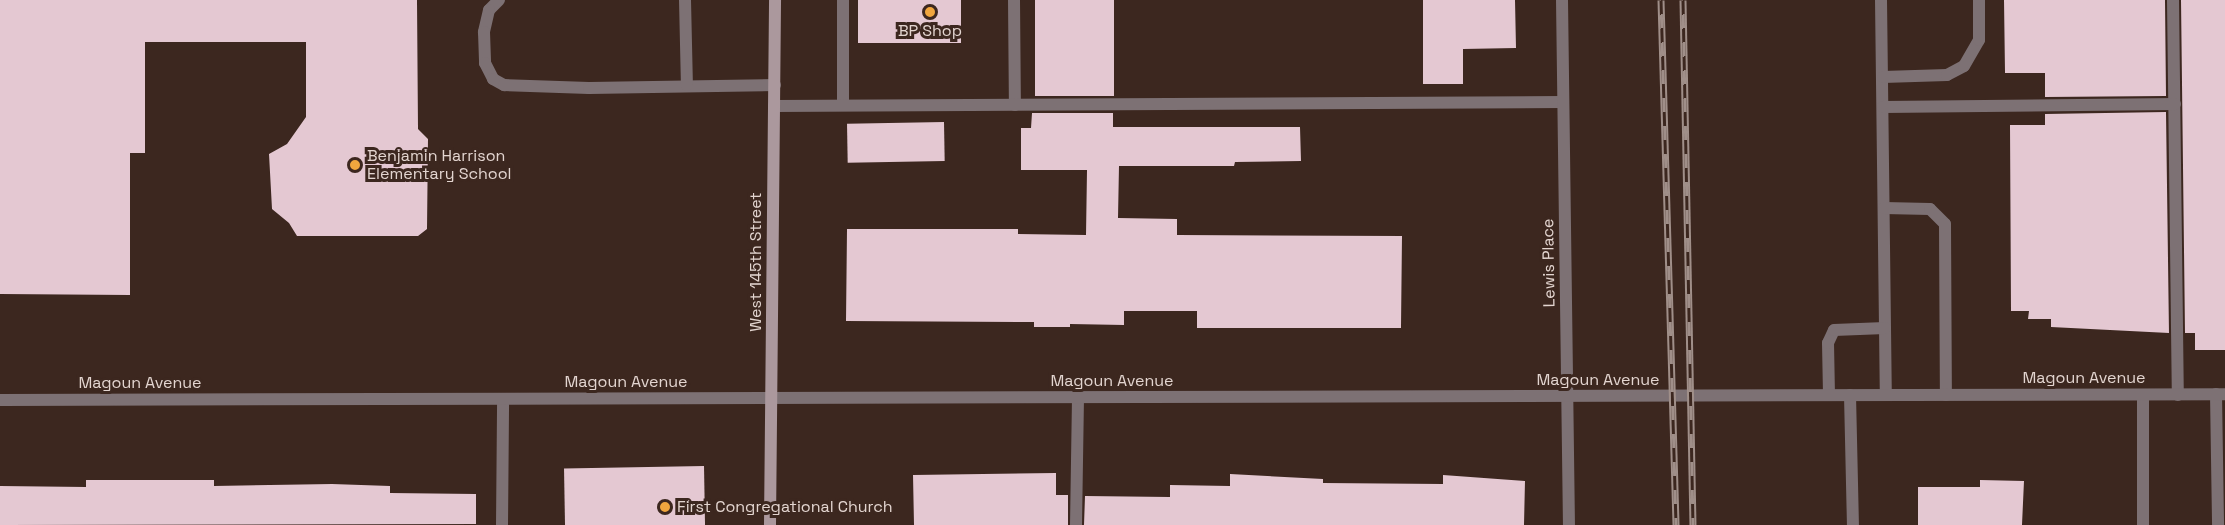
<!DOCTYPE html>
<html>
<head>
<meta charset="utf-8">
<style>
  body { margin:0 }
  #map { position:relative; width:2225px; height:525px; overflow:hidden; background:#3c271f; font-family:"Space Grotesk",sans-serif }
  div>[style] { position:absolute }
  .building>* { inset:0; background:#e4c8d2; transform-origin:0 0 }
  .lane>* { height:12px; margin:-6px; padding:0 6px; transform-origin:6px; border-radius:6px; background:#7d7174 }
  .street>* { height:12px; margin:-6px; padding:0 6px; transform-origin:6px; border-radius:6px; background:#7d7174 }
  .secondary>* { height:12px; margin:-6px; padding:0 6px; transform-origin:6px; border-radius:6px; background:#ab989d }
  .rail>* { height:7px; margin-top:-3.5px; transform-origin:0; background:repeating-linear-gradient(90deg,#3c271f 0 14px,#a08f89 0 28px); box-sizing:border-box; border-block:2px solid #a08f89 }
  .dots>* { width:16px; height:16px; translate:-50% -50%; box-sizing:border-box; border:3px solid #3c271f; border-radius:50% }
  span { translate:-50% -50%; white-space:nowrap; text-align:center; line-height:1.15; -webkit-text-stroke:6px #3c271f; paint-order:stroke }
  .poi-label { font-size:16px; color:#e3d5d0 }
  .left { translate:0 -50%; text-align:left }
  .street-label { font-size:16px; color:#e3d5d0 }
</style>
</head>
<body>
<div id="map">
  <div class="building">
    <div style="clip-path:polygon(0 0,417px 0,418px 129px,428px 139px,427px 229px,418px 236px,297px 236px,289px 223px,272px 209px,269px 154px,287px 144px,306px 117px,306px 42px,145px 42px,145px 153px,130px 153px,130px 295px,0 294px)"></div>
    <div style="left:858px;top:0;width:103px;height:43px"></div>
    <div style="left:1035px;top:0;width:79px;height:96px"></div>
    <div style="clip-path:polygon(1423px 0,1515px 0,1516px 48px,1463px 49px,1463px 84px,1423px 84px)"></div>
    <div style="clip-path:polygon(2004px 0,2165px 0,2166px 96px,2045px 97px,2045px 73px,2005px 73px)"></div>
    <div style="clip-path:polygon(2181px 0,2225px 0,2225px 350px,2195px 350px,2195px 333px,2185px 333px)"></div>
    <div style="clip-path:polygon(2166px 112px,2169px 333px,2051px 327px,2051px 319px,2028px 319px,2029px 311px,2011px 311px,2010px 125px,2045px 125px,2045px 114px)"></div>
    <div style="clip-path:polygon(1032px 113px,1113px 113px,1113px 127px,1300px 127px,1301px 161px,1235px 162px,1234px 166px,1119px 166px,1118px 218px,1177px 219px,1177px 235px,1402px 236px,1401px 328px,1197px 328px,1197px 311px,1124px 311px,1124px 325px,1070px 324px,1070px 327px,1034px 327px,1034px 322px,846px 321px,847px 229px,1018px 229px,1018px 234px,1086px 235px,1087px 170px,1021px 170px,1021px 128px,1031px 128px)"></div>
    <div style="left:944px;top:122px;width:39px;height:97px;rotate:89deg"></div>
    <div style="left:704px;top:466px;width:59px;height:140px;rotate:89deg"></div>
    <div style="clip-path:polygon(1056px 473px,1056px 495px,1068px 495px,1068px 525px,914px 525px,913px 475px)"></div>
    <div style="clip-path:polygon(1230px 474px,1323px 479px,1323px 483px,1443px 484px,1443px 475px,1525px 481px,1524px 525px,1084px 525px,1085px 496px,1170px 497px,1170px 485px,1230px 486px)"></div>
    <div style="clip-path:polygon(86px 480px,214px 480px,214px 486px,332px 484px,390px 486px,390px 493px,476px 494px,476px 524px,0 525px,0 486px,86px 487px)"></div>
    <div style="clip-path:polygon(1980px 480px,2024px 481px,2022px 525px,1918px 525px,1918px 487px,1980px 487px)"></div>
  </div>
  <div class="lane">
    <div style="left:499px;top:0;width:14px;rotate:135deg"></div>
    <div style="left:489px;top:10px;width:23px;rotate:103deg"></div>
    <div style="left:484px;top:32px;width:31px;rotate:88deg"></div>
    <div style="left:485px;top:63px;width:18px;rotate:63deg"></div>
    <div style="left:493px;top:79px;width:13px;rotate:29deg"></div>
    <div style="left:504px;top:85px;width:85px;rotate:2deg"></div>
    <div style="left:589px;top:88px;width:186px;rotate:-0.9deg"></div>
    <div style="left:685px;top:0;width:85px;rotate:88.7deg"></div>
    <div style="left:1014px;top:0;width:105px;rotate:89.5deg"></div>
    <div style="left:1881px;top:0;width:395px;rotate:89.3deg"></div>
    <div style="left:2173px;top:0;width:395px;rotate:89.3deg"></div>
    <div style="left:1883px;top:77px;width:64px;rotate:-1.8deg"></div>
    <div style="left:1947px;top:75px;width:19px;rotate:-28deg"></div>
    <div style="left:1964px;top:66px;width:30px;rotate:-60deg"></div>
    <div style="left:1979px;top:40px;width:40px;rotate:-90deg"></div>
    <div style="left:843px;top:105px;width:105px;rotate:-90deg"></div>
    <div style="left:774px;top:106px;width:789px;rotate:-0.29deg"></div>
    <div style="left:1883px;top:107px;width:292px;rotate:-0.6deg"></div>
    <div style="left:1884px;top:208px;width:46px;rotate:1.2deg"></div>
    <div style="left:1930px;top:209px;width:21px;rotate:45deg"></div>
    <div style="left:1945px;top:224px;width:171px;rotate:89.7deg"></div>
    <div style="left:2216px;top:394px;width:131px;rotate:89.1deg"></div>
    <div style="left:1829px;top:395px;width:52px;rotate:-91.1deg"></div>
    <div style="left:1828px;top:343px;width:14px;rotate:-65deg"></div>
    <div style="left:1834px;top:330px;width:51px;rotate:-2.2deg"></div>
    <div style="left:1850px;top:395px;width:130px;rotate:88.7deg"></div>
    <div style="left:2143px;top:395px;width:130px;rotate:90deg"></div>
    <div style="left:502px;top:525px;width:126px;rotate:-89.5deg"></div>
    <div style="left:1076px;top:525px;width:127px;rotate:-89.1deg"></div>
  </div>
  <div class="street">
    <div style="left:1562px;top:0;width:525px;rotate:89.24deg"></div>
    <div style="left:0;top:400px;width:2225px;rotate:-0.15deg"></div>
  </div>
  <div class="secondary">
    <div style="left:770px;top:525px;width:525px;rotate:-89.45deg"></div>
  </div>
  <div class="rail">
    <div style="left:1661px;top:0;width:525px;rotate:88.36deg"></div>
    <div style="left:1683px;top:0;width:525px;rotate:88.91deg"></div>
  </div>
  <div class="dots">
    <div style="left:930px;top:12px;background:#f0a63e"></div>
    <div style="left:355px;top:165px;background:#f0a63e"></div>
    <div style="left:665px;top:507px;background:#f0a63e"></div>
  </div>
  <div class="poi-label">
    <span style="left:930px;top:31px">BP Shop</span>
    <span class="left" style="left:367px;top:165px">Benjamin Harrison<br>Elementary School</span>
    <span class="left" style="left:677px;top:507px">First Congregational Church</span>
  </div>
  <div class="street-label">
    <span style="left:756px;top:262px;rotate:-90deg">West 145th Street</span>
    <span style="left:1549px;top:263px;rotate:-91deg">Lewis Place</span>
    <span style="left:2084px;top:378px">Magoun Avenue</span>
    <span style="left:1598px;top:380px">Magoun Avenue</span>
    <span style="left:1112px;top:381px">Magoun Avenue</span>
    <span style="left:626px;top:382px">Magoun Avenue</span>
    <span style="left:140px;top:383px">Magoun Avenue</span>
  </div>
</div>
</body>
</html>
